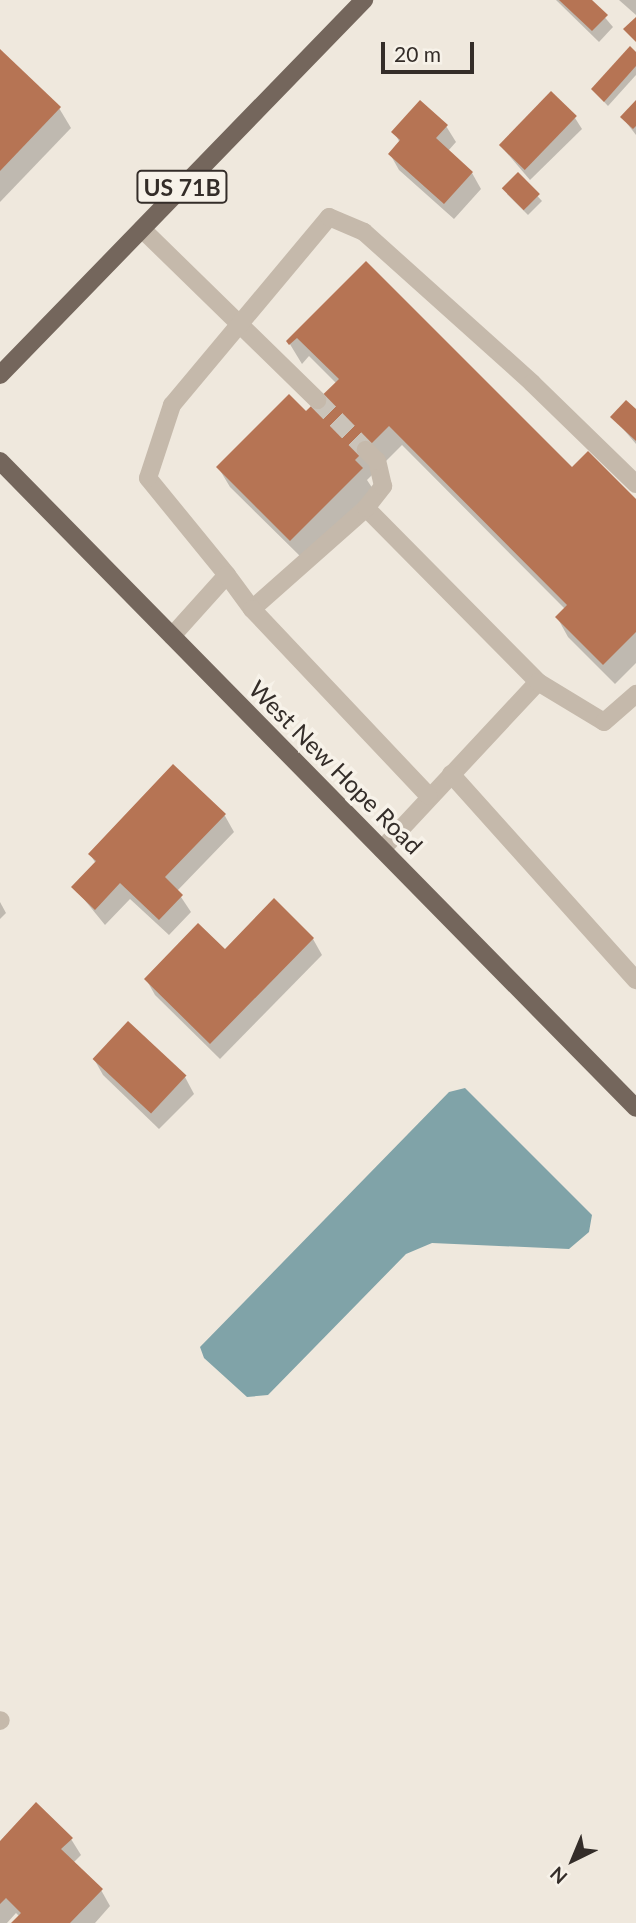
<!DOCTYPE html>
<html>
<head>
<meta charset="utf-8">
<style>
  body { margin:0 }
  #map { position:relative; width:636px; height:1923px; overflow:hidden; background:#efe8dd; font-family:Lato,sans-serif }
  div>[style] { position:absolute }
  .water>* { inset:0; background:#80a3a8 }
  .shadow>* { inset:0; background:#0003 }
  .building>* { inset:0; background:#b67454; transform-origin:0 0 }
  .minor-tunnel>* { height:18px; margin-top:-9px; transform-origin:0; background:repeating-linear-gradient(90deg,#cac3b9 0 18px,transparent 0 27px) }
  .minor>* { height:18px; margin:-9px; padding:0 9px; transform-origin:9px; border-radius:9px; background:#c5b9ab }
  .major>* { height:18px; margin:-9px; padding:0 9px; transform-origin:9px; border-radius:9px; background:#74665c }
  span { translate:-50% -50%; white-space:nowrap; text-align:center; line-height:1.15; -webkit-text-stroke:7px #f7f2e9; paint-order:stroke }
  .shield-label span { padding:2px 5px; background:#f7f2e9; border:2px solid; border-radius:5px; -webkit-text-stroke-width:0 }
  .shield-label { font-size:23px; color:#342d29; font-weight:700 }
  .street-label { font-size:24px; color:#342d29 }
  .north { position:absolute; left:538px; top:1825px; width:70px; height:70px; -webkit-text-stroke:5px #f7f2e9; paint-order:stroke; rotate:223deg; font-size:19px; font-weight:700; line-height:28px; text-align:center; color:#342d29 }
  .north::after { content:''; display:block; margin:auto; width:24px; height:32px; background:#342d29; clip-path:polygon(50% 0,100% 100%,50% 72%,0 100%) }
  .scale { position:absolute; left:381px; top:42px; width:93px; height:32px; box-sizing:border-box; border:4px solid #342d29; border-top:0; padding-left:9px; font-size:21px; line-height:24px; white-space:nowrap; color:#342d29; -webkit-text-stroke:5px #f7f2e9; paint-order:stroke }
</style>
</head>
<body>
<div id="map">
  <div class="water">
    <div style="clip-path:polygon(465px 1088px,592px 1215px,589px 1232px,569px 1249px,432px 1243px,406px 1254px,268px 1395px,247px 1397px,204px 1358px,200px 1347px,449px 1092px)"></div>
  </div>
  <div class="shadow">
    <div style="clip-path:polygon(556px 0,590px 0,613px 27px,599px 42px)"></div>
    <div style="clip-path:polygon(619px 0,636px 0,636px 15px)"></div>
    <div style="clip-path:polygon(0 51px,59px 108px,71px 128px,0 202px)"></div>
    <div style="clip-path:polygon(636px 54px,636px 75px,608px 106px,593px 90px)"></div>
    <div style="clip-path:polygon(636px 103px,636px 135px,622px 117px)"></div>
    <div style="clip-path:polygon(575px 118px,582px 129px,530px 180px,500px 145px)"></div>
    <div style="clip-path:polygon(446px 126px,456px 142px,448px 151px,472px 173px,481px 189px,454px 219px,399px 170px,390px 154px,400px 143px,394px 132px)"></div>
    <div style="clip-path:polygon(518px 175px,542px 201px,528px 215px,507px 194px)"></div>
    <div style="clip-path:polygon(366px 263px,572px 470px,636px 501px,636px 663px,615px 684px,568px 637px,557px 617px,565px 609px,402px 445px,367px 480px,373px 489px,303px 559px,230px 487px,218px 467px,306px 414px,337px 384px,309px 356px,302px 364px,288px 341px)"></div>
    <div style="clip-path:polygon(636px 411px,636px 444px,613px 417px)"></div>
    <div style="clip-path:polygon(173px 767px,225px 816px,234px 832px,177px 891px,191px 912px,169px 935px,130px 899px,105px 925px,74px 887px,96px 864px,90px 854px)"></div>
    <div style="clip-path:polygon(0 902px,6px 913px,0 919px)"></div>
    <div style="clip-path:polygon(313px 939px,322px 955px,220px 1059px,155px 995px,146px 979px,225px 951px)"></div>
    <div style="clip-path:polygon(128px 1023px,185px 1077px,194px 1094px,159px 1129px,103px 1075px,94px 1059px)"></div>
    <div style="clip-path:polygon(71px 1839px,81px 1855px,73px 1863px,101px 1890px,110px 1906px,95px 1923px,14px 1923px,20px 1917px,16px 1913px,7px 1923px,0 1923px,0 1843px)"></div>
  </div>
  <div class="building">
    <div style="clip-path:polygon(559px 0,592px 0,608px 15px,592px 31px)"></div>
    <div style="clip-path:polygon(636px 17px,636px 42px,623px 29px)"></div>
    <div style="clip-path:polygon(630px 46px,636px 52px,636px 66px,604px 102px,591px 89px)"></div>
    <div style="clip-path:polygon(0 49px,61px 107px,0 171px)"></div>
    <div style="left:551px;top:91px;width:36px;height:75px;rotate:44deg"></div>
    <div style="clip-path:polygon(420px 100px,448px 125px,436px 138px,473px 172px,444px 204px,388px 154px,400px 140px,391px 132px)"></div>
    <div style="clip-path:polygon(636px 100px,636px 126px,633px 129px,620px 117px)"></div>
    <div style="left:518px;top:172px;width:31px;height:23px;rotate:45deg"></div>
    <div style="clip-path:polygon(366px 261px,572px 467px,588px 451px,636px 499px,636px 632px,603px 665px,555px 617px,567px 605px,389px 426px,355px 460px,363px 468px,290px 541px,216px 467px,289px 394px,306px 411px,339px 379px,297px 338px,289px 345px,286px 341px)"></div>
    <div style="clip-path:polygon(626px 400px,636px 409px,636px 441px,610px 417px)"></div>
    <div style="clip-path:polygon(173px 764px,226px 814px,165px 877px,183px 895px,159px 920px,120px 883px,95px 910px,71px 887px,96px 861px,88px 854px)"></div>
    <div style="clip-path:polygon(274px 898px,314px 938px,210px 1044px,144px 979px,198px 923px,225px 949px)"></div>
    <div style="left:128px;top:1021px;width:80px;height:52px;rotate:43deg"></div>
    <div style="clip-path:polygon(36px 1802px,73px 1838px,61px 1849px,103px 1889px,70px 1923px,11px 1923px,21px 1913px,6px 1898px,0 1904px,0 1841px)"></div>
  </div>
  <div class="minor-tunnel">
    <div style="left:317px;top:400px;width:70px;rotate:45.6deg"></div>
  </div>
  <div class="minor">
    <div style="left:142px;top:229px;width:245px;rotate:44.3deg"></div>
    <div style="left:366px;top:508px;width:245px;rotate:45.3deg"></div>
    <div style="left:538px;top:682px;width:229px;rotate:133deg"></div>
    <div style="left:227px;top:575px;width:125px;rotate:-129.2deg"></div>
    <div style="left:148px;top:478px;width:77px;rotate:-71.8deg"></div>
    <div style="left:172px;top:405px;width:245px;rotate:-50.1deg"></div>
    <div style="left:329px;top:217px;width:38px;rotate:23deg"></div>
    <div style="left:364px;top:232px;width:226px;rotate:41.9deg"></div>
    <div style="left:532px;top:383px;width:145px;rotate:44.2deg"></div>
    <div style="left:252px;top:609px;width:152px;rotate:-41.5deg"></div>
    <div style="left:366px;top:508px;width:28px;rotate:-52deg"></div>
    <div style="left:383px;top:486px;width:26px;rotate:-103deg"></div>
    <div style="left:377px;top:461px;width:16px;rotate:-135deg"></div>
    <div style="left:172px;top:636px;width:82px;rotate:-48deg"></div>
    <div style="left:227px;top:575px;width:42px;rotate:53.7deg"></div>
    <div style="left:252px;top:609px;width:257px;rotate:46.6deg"></div>
    <div style="left:538px;top:682px;width:77px;rotate:31.2deg"></div>
    <div style="left:604px;top:722px;width:43px;rotate:-41.2deg"></div>
    <div style="left:451px;top:774px;width:277px;rotate:48.1deg"></div>
    <div style="left:0;top:1721px;width:1px;rotate:-45deg"></div>
  </div>
  <div class="major">
    <div style="left:0;top:375px;width:523px;rotate:-45.85deg"></div>
    <div style="left:0;top:461px;width:907px;rotate:45.49deg"></div>
  </div>
  <div class="shield-label">
    <span style="left:182px;top:187px">US 71B</span>
  </div>
  <div class="street-label">
    <span style="left:336px;top:767px;rotate:45deg">West New Hope Road</span>
  </div>
  <div class="north">N</div>
  <div class="scale">20 m</div>
</div>
</body>
</html>
